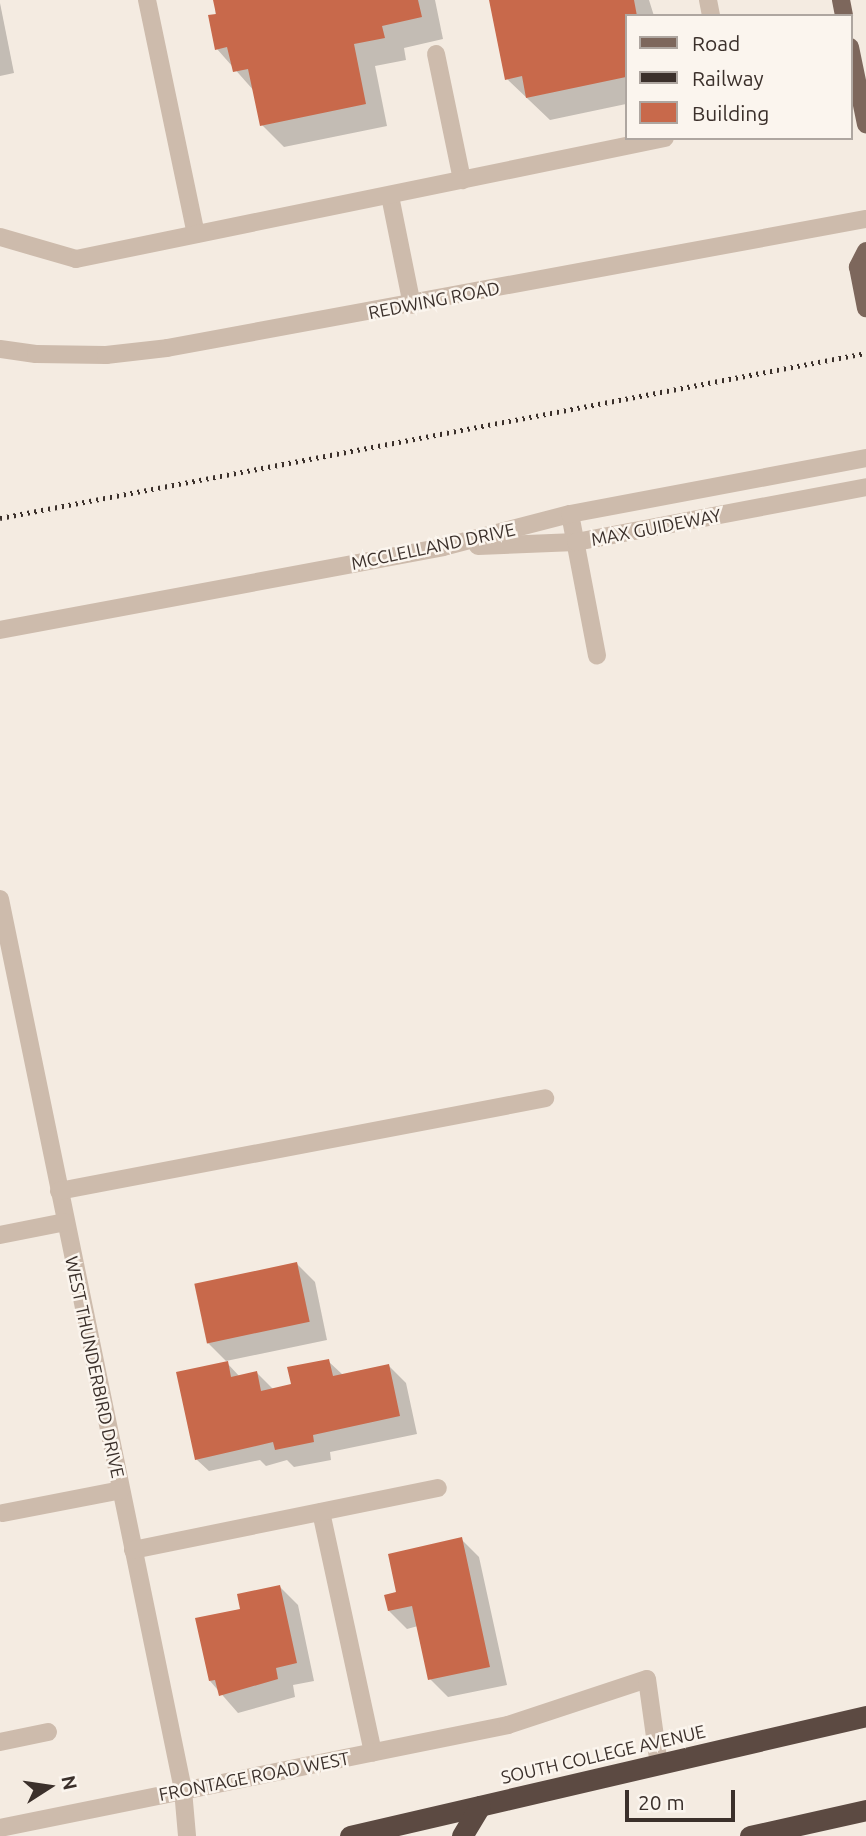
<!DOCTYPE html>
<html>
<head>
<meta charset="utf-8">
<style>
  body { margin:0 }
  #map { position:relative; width:866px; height:1836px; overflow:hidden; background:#f4ebe1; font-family:Ubuntu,sans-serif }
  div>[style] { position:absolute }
  .shadow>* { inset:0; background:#0003 }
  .building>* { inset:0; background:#c8694b; transform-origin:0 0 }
  .minor>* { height:18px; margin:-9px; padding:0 9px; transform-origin:9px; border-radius:9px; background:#cdbbac }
  .major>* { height:18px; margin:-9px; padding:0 9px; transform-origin:9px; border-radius:9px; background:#7d675c }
  .highway>* { height:21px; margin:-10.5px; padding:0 10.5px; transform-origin:10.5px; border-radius:10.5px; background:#5c4a42 }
  .rail>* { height:5px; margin-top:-2.5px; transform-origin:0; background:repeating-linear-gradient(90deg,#3b302b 0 2px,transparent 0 7px) }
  span { translate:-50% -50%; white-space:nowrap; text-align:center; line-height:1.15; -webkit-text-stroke:5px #fbf5ee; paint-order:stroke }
  .street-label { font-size:18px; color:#3b302b }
  .legend { position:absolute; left:625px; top:14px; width:228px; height:126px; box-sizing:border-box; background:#fbf5ee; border:2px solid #aea6a0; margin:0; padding:9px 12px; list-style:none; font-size:21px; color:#3b302b }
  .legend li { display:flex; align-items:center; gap:14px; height:35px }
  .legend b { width:35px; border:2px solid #aea6a0 }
  .north { position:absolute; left:14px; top:1752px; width:70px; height:70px; -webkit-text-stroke:5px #fbf5ee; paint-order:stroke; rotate:78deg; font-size:19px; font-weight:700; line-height:28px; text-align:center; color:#3b302b }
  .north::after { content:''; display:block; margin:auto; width:24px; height:32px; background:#3b302b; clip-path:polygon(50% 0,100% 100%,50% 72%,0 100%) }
  .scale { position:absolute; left:625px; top:1790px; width:110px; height:32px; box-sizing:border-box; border:4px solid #3b302b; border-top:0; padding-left:9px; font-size:21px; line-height:24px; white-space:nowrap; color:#3b302b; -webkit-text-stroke:5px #fbf5ee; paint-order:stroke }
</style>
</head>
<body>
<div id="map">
  <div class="shadow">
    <div style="clip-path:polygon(215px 0,435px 0,443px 39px,404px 48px,406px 60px,375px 66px,387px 126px,284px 147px,262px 125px,255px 92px,217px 49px)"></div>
    <div style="clip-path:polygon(490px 0,649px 0,654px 16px,626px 16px,626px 104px,550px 120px,507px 79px)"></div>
    <div style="clip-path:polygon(0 3px,14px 73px,0 76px)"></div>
    <div style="clip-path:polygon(297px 1264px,315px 1282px,327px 1340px,226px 1361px,208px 1343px)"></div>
    <div style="clip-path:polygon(328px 1361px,343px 1375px,388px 1365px,406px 1383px,417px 1434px,330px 1452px,331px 1460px,294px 1467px,287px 1460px,266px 1466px,260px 1460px,209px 1471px,196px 1459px,227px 1363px,240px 1377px,257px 1373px,274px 1390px,293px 1386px)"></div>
    <div style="clip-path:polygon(461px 1539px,479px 1557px,507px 1685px,448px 1697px,430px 1679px,418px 1626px,407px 1629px,389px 1611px,398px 1593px)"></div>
    <div style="clip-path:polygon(280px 1587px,298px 1605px,314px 1681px,293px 1685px,295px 1697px,238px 1713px,210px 1681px,242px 1610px)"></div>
  </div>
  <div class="building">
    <div style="clip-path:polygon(213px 0,418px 0,422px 17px,382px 26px,385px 38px,354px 44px,366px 104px,260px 126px,248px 69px,233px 72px,227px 47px,215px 50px,208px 15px,216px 14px)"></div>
    <div style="clip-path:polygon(489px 0,634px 0,637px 16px,626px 16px,626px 77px,526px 98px,522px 76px,505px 80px)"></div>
    <div style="left:297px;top:1262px;width:61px;height:105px;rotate:78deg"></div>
    <div style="clip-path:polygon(329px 1359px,333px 1376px,389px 1364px,400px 1416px,313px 1435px,314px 1442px,275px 1450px,273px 1442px,195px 1460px,176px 1372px,228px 1361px,231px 1377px,257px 1371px,261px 1391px,291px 1384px,287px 1367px)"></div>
    <div style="clip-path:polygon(462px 1537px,490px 1667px,428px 1680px,412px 1606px,388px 1611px,384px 1595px,396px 1592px,388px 1554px)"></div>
    <div style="clip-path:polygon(280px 1585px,297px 1663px,276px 1668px,278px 1679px,219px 1696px,215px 1680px,209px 1681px,195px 1618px,240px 1609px,237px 1594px)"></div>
  </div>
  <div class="minor">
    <div style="left:147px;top:0;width:239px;rotate:78.2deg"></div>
    <div style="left:708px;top:0;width:16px;rotate:79deg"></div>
    <div style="left:436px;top:54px;width:129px;rotate:78.3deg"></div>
    <div style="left:390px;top:196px;width:111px;rotate:78.6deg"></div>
    <div style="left:0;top:237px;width:79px;rotate:16.1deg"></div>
    <div style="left:76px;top:259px;width:601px;rotate:-11.61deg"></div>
    <div style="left:0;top:349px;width:36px;rotate:8deg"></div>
    <div style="left:36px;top:354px;width:70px;rotate:0.8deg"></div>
    <div style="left:106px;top:355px;width:61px;rotate:-6.5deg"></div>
    <div style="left:167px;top:348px;width:711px;rotate:-10.46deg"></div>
    <div style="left:570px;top:514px;width:144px;rotate:79.2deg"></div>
    <div style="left:478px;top:546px;width:98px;rotate:-2.3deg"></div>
    <div style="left:576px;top:542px;width:295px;rotate:-10.7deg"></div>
    <div style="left:0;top:630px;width:451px;rotate:-10.6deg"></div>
    <div style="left:443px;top:547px;width:131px;rotate:-14.6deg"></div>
    <div style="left:570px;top:514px;width:301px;rotate:-10.7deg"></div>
    <div style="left:0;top:899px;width:910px;rotate:78.39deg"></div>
    <div style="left:183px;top:1790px;width:46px;rotate:85deg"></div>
    <div style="left:59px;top:1191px;width:495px;rotate:-10.8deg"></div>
    <div style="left:0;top:1235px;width:66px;rotate:-11.3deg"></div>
    <div style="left:321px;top:1512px;width:246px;rotate:77.8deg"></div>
    <div style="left:3px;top:1513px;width:120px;rotate:-11deg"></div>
    <div style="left:133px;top:1550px;width:311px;rotate:-11.5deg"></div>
    <div style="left:0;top:1742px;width:49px;rotate:-11.8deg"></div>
    <div style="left:0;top:1828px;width:518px;rotate:-11.46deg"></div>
    <div style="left:508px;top:1725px;width:146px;rotate:-18.3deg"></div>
    <div style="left:647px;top:1679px;width:87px;rotate:82.1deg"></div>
  </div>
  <div class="major">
    <div style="left:841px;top:0;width:16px;rotate:79deg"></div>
    <div style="left:850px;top:47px;width:79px;rotate:78.3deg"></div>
    <div style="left:866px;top:251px;width:18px;rotate:117deg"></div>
    <div style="left:858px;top:267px;width:42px;rotate:79deg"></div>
  </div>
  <div class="highway">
    <div style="left:350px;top:1836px;width:530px;rotate:-13.09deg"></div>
    <div style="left:462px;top:1836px;width:35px;rotate:-59deg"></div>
    <div style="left:750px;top:1836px;width:119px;rotate:-12.6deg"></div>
  </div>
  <div class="rail">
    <div style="left:0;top:518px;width:882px;rotate:-10.79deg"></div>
  </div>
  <div class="street-label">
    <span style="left:434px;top:300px;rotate:-11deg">REDWING ROAD</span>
    <span style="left:656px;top:527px;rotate:-11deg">MAX GUIDEWAY</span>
    <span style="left:433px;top:546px;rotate:-12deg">MCCLELLAND DRIVE</span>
    <span style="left:95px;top:1367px;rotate:78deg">WEST THUNDERBIRD DRIVE</span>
    <span style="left:603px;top:1754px;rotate:-13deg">SOUTH COLLEGE AVENUE</span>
    <span style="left:254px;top:1776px;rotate:-11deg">FRONTAGE ROAD WEST</span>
  </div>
  <ul class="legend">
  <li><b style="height:9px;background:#7d675c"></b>Road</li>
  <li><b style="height:9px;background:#3b302b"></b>Railway</li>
  <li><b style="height:19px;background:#c8694b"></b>Building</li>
  </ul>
  <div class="north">N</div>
  <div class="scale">20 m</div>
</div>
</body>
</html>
